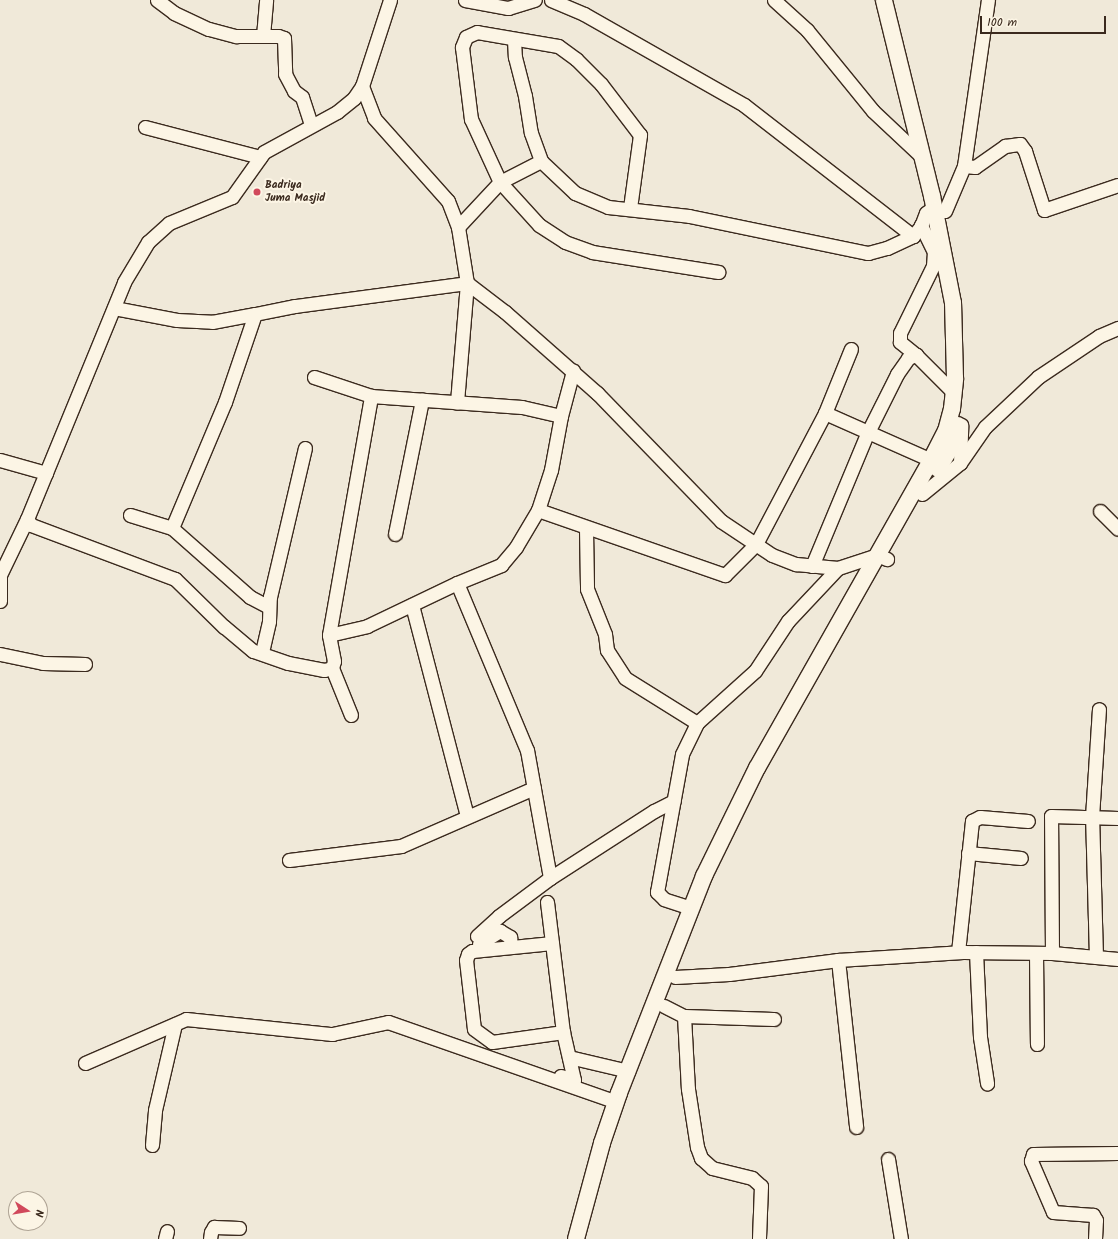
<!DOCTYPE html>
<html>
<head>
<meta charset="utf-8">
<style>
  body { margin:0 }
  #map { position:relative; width:1118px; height:1239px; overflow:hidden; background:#f0e9d9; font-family:Kalam,sans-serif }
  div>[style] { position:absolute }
  .roads { filter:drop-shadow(1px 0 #3b2a1e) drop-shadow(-1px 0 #3b2a1e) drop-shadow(0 1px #3b2a1e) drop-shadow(0 -1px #3b2a1e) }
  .minor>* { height:13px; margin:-6.5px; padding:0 6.5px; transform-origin:6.5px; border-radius:6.5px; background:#fcf5e5 }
  .major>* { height:16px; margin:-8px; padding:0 8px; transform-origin:8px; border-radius:8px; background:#fcf5e5 }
  .dots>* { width:11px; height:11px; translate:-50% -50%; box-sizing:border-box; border:2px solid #fcf5e5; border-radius:50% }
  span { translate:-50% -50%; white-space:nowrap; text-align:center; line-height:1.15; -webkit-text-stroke:4px #fcf5e5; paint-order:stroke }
  .poi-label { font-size:11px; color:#3b2a1e; font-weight:700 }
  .left { translate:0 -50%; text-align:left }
  .north { position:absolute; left:8px; top:1191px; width:40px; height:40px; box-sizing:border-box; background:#fcf5e5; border:1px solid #afa495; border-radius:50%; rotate:102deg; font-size:11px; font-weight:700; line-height:16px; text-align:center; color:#3b2a1e }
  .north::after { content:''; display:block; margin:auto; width:14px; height:18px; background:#d1495b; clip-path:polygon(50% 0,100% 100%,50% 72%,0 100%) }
  .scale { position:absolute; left:980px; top:16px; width:126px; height:18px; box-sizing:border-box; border:2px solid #3b2a1e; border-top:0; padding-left:5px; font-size:12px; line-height:14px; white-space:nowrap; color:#3b2a1e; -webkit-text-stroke:3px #fcf5e5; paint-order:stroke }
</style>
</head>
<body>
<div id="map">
  <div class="roads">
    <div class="minor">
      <div style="left:157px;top:0;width:21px;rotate:37deg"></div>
      <div style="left:174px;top:13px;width:38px;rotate:25deg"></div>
      <div style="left:209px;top:29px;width:28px;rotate:15deg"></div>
      <div style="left:236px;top:36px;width:42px"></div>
      <div style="left:278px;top:36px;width:6px;rotate:18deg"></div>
      <div style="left:284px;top:38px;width:36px;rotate:88deg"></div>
      <div style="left:285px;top:74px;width:19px;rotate:62deg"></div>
      <div style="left:294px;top:91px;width:10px;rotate:37deg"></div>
      <div style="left:302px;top:97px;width:29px;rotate:72deg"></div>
      <div style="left:390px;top:0;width:90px;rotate:108deg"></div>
      <div style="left:362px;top:86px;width:34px;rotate:69deg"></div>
      <div style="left:374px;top:118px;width:111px;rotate:48.3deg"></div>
      <div style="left:448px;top:201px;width:28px;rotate:69deg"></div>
      <div style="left:458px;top:227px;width:57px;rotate:80.9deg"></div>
      <div style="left:467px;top:283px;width:48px;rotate:37.3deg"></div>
      <div style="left:505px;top:312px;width:123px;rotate:41.4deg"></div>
      <div style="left:597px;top:393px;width:178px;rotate:45.9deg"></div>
      <div style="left:721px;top:521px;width:61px;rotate:33.7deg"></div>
      <div style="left:772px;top:555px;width:26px;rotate:21deg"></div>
      <div style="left:796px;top:564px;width:42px;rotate:5.4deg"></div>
      <div style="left:838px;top:568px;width:41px;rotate:-18.4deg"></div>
      <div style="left:877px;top:555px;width:11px;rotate:22deg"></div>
      <div style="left:465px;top:0;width:44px;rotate:10.5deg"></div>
      <div style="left:508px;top:8px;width:28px;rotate:-17deg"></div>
      <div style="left:551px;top:0;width:36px;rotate:23deg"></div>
      <div style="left:584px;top:14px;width:184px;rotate:29.6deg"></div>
      <div style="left:744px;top:105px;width:214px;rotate:37.8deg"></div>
      <div style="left:774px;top:0;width:45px;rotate:42.3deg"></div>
      <div style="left:807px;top:30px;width:104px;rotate:50.8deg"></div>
      <div style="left:873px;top:111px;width:67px;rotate:43.2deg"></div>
      <div style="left:263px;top:36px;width:36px;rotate:-85deg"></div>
      <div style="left:514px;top:40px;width:17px;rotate:87deg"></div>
      <div style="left:515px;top:57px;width:40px;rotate:75.6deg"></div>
      <div style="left:525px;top:96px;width:37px;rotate:81deg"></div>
      <div style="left:531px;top:133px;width:30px;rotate:70deg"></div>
      <div style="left:145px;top:127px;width:119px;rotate:14.6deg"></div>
      <div style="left:964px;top:166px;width:11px;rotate:5deg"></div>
      <div style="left:975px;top:167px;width:37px;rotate:-35deg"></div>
      <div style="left:1005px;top:146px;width:15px;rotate:-8deg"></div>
      <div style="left:1020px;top:144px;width:9px;rotate:54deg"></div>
      <div style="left:1025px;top:151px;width:62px;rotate:72.1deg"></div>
      <div style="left:1044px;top:210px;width:78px;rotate:-18.7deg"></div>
      <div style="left:630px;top:208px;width:74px;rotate:-82.2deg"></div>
      <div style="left:640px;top:135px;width:64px;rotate:-127.4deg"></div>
      <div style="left:601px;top:84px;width:35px;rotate:-135deg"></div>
      <div style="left:576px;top:59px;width:22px;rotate:-144deg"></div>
      <div style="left:558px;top:46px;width:82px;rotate:-170.2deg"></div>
      <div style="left:477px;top:32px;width:12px;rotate:156deg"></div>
      <div style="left:466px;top:37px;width:11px;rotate:112deg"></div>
      <div style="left:462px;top:47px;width:73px;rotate:82.9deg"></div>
      <div style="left:471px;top:119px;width:69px;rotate:65.3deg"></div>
      <div style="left:500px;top:182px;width:58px;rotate:47.8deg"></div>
      <div style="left:539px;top:225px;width:31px;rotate:33deg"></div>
      <div style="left:565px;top:242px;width:29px;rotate:20deg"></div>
      <div style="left:592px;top:252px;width:128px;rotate:9deg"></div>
      <div style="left:945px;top:211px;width:49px;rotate:-67.1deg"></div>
      <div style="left:964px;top:166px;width:168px;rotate:-81.8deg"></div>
      <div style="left:458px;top:227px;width:62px;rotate:-47deg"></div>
      <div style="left:500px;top:182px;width:46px;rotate:-27.1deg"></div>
      <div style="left:541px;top:161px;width:47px;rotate:43.3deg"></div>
      <div style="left:575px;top:193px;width:36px;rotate:23deg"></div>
      <div style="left:608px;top:207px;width:81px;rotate:6.3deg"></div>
      <div style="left:689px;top:216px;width:183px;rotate:11.7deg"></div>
      <div style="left:868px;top:253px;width:20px;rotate:-15deg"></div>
      <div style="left:887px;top:248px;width:29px;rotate:-25deg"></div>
      <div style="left:913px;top:236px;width:13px;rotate:-51deg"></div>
      <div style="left:921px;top:226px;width:14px;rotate:-69deg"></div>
      <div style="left:926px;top:213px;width:10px;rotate:-37deg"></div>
      <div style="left:114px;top:308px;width:64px;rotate:10.8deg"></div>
      <div style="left:177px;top:320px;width:35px;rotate:3deg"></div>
      <div style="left:212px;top:322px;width:44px;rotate:-10.5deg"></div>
      <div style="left:916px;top:355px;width:21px;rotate:-141deg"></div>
      <div style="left:900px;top:342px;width:9px;rotate:-90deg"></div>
      <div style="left:900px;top:333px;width:75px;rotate:-63.8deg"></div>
      <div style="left:933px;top:266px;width:14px;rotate:-86deg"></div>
      <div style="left:934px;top:252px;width:30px;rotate:-116deg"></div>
      <div style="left:314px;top:377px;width:60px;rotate:18.4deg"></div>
      <div style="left:371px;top:396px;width:151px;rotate:4.2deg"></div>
      <div style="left:522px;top:407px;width:40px;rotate:13deg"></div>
      <div style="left:825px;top:413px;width:116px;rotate:23.9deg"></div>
      <div style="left:0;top:460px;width:48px;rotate:15.8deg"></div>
      <div style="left:960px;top:463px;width:38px;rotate:-88deg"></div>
      <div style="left:922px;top:494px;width:49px;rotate:-39.2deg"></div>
      <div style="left:960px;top:463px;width:44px;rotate:-55.2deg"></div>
      <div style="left:985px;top:427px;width:73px;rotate:-43.3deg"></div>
      <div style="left:1038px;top:377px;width:73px;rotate:-33.9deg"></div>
      <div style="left:1099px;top:336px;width:21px;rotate:-23deg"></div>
      <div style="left:538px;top:510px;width:198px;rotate:19.2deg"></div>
      <div style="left:725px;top:575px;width:44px;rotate:-45deg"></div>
      <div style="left:756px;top:544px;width:148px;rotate:-62.2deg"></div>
      <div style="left:825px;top:413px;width:69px;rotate:-67.9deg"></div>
      <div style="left:1100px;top:511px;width:25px;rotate:45deg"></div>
      <div style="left:130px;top:515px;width:44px;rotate:17.2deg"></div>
      <div style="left:172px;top:528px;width:104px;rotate:41.5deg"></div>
      <div style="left:250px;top:597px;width:21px;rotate:28deg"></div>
      <div style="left:172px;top:528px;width:137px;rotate:-67.2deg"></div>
      <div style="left:225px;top:402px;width:93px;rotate:-71.2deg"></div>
      <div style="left:255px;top:314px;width:41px;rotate:-11.3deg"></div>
      <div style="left:295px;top:306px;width:174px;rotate:-7.6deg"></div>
      <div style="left:467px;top:283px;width:120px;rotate:94.8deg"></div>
      <div style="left:586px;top:529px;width:60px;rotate:89deg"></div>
      <div style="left:587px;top:589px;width:48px;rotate:68.2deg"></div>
      <div style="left:605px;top:634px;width:16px;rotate:83deg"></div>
      <div style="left:607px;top:650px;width:33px;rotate:57deg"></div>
      <div style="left:625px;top:678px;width:85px;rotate:32deg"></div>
      <div style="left:395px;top:534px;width:137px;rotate:-78.6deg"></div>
      <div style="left:812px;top:566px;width:143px;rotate:-67.4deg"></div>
      <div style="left:867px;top:434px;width:67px;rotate:-63.4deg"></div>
      <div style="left:897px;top:374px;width:19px;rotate:-55deg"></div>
      <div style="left:908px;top:358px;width:9px;rotate:-21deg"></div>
      <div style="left:916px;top:355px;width:54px;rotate:45deg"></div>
      <div style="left:0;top:575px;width:62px;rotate:-64.3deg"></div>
      <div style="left:0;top:577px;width:24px;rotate:90deg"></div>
      <div style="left:457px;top:583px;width:181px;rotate:67.3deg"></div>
      <div style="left:527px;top:750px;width:130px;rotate:79.8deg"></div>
      <div style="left:412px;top:605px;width:218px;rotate:75.4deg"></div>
      <div style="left:329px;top:635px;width:39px;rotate:-13deg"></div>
      <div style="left:367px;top:626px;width:100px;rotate:-25.5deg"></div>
      <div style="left:457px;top:583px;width:48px;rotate:-22.2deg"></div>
      <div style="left:501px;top:565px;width:23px;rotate:-50deg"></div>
      <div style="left:516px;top:547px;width:43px;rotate:-59.3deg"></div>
      <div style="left:538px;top:510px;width:42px;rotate:-72deg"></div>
      <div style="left:551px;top:470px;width:55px;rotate:-79.5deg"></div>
      <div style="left:561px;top:416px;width:47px;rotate:-75.1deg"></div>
      <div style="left:262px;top:652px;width:32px;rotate:-77deg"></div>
      <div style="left:269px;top:621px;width:24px;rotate:-88deg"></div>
      <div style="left:270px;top:597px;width:153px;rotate:-76.8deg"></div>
      <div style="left:0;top:654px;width:44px;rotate:11.8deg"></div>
      <div style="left:43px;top:663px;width:42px;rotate:1.4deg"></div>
      <div style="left:332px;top:668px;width:8px;rotate:166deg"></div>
      <div style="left:324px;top:670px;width:37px;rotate:-169deg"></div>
      <div style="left:288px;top:663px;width:37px;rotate:-161deg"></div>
      <div style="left:253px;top:651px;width:38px;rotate:-140deg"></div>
      <div style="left:224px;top:627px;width:69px;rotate:-135.6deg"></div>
      <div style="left:175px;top:579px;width:154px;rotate:-159.4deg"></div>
      <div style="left:31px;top:525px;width:7px;rotate:-124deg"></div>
      <div style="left:27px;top:519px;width:256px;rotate:-67.7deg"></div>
      <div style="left:124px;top:282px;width:47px;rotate:-59deg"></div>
      <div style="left:148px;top:242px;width:28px;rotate:-42deg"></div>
      <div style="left:169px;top:223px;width:68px;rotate:-22.4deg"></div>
      <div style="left:232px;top:197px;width:55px;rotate:-54.6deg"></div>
      <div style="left:264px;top:152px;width:83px;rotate:-28.7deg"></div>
      <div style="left:337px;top:112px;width:22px;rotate:-39deg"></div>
      <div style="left:354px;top:98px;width:14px;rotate:-56deg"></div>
      <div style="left:351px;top:715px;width:51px;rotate:-112deg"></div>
      <div style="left:332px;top:668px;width:7px;rotate:-74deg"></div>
      <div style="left:334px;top:661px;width:26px;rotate:-101deg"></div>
      <div style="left:329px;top:635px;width:243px;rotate:-80deg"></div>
      <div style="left:968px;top:853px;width:53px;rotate:5.4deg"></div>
      <div style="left:289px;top:860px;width:113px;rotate:-7.1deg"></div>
      <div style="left:401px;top:846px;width:145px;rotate:-23.6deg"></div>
      <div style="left:547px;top:902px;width:131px;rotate:83deg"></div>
      <div style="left:563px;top:1032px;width:49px;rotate:77.1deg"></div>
      <div style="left:574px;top:1080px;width:14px;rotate:-163deg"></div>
      <div style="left:691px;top:908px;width:28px;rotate:-162deg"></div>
      <div style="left:664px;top:899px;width:10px;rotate:-135deg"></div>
      <div style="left:657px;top:892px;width:140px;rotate:-79.7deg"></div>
      <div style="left:682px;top:754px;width:34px;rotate:-64deg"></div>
      <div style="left:697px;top:723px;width:78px;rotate:-41.9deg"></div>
      <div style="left:755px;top:671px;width:60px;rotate:-56.6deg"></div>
      <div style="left:788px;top:621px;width:73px;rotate:-46.7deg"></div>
      <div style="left:477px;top:936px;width:30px;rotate:-42deg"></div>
      <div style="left:499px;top:916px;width:64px;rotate:-36.7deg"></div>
      <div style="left:550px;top:878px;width:124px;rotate:-32.8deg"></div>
      <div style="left:654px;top:811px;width:22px;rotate:-27deg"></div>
      <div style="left:552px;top:943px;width:80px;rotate:174.3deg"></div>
      <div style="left:472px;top:951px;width:5px;rotate:143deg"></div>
      <div style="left:468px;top:954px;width:6px;rotate:108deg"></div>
      <div style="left:466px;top:960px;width:69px;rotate:83.4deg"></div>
      <div style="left:474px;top:1029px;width:22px;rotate:36deg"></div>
      <div style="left:492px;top:1042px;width:72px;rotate:-8deg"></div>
      <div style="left:479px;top:944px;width:25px;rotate:-32deg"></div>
      <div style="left:500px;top:931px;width:12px;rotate:31deg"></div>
      <div style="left:510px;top:937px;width:10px;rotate:84deg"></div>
      <div style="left:958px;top:952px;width:132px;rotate:-83.9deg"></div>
      <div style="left:972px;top:821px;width:9px;rotate:-27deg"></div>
      <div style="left:980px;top:817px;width:48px;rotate:4.8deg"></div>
      <div style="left:976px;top:952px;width:85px;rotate:87.3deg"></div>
      <div style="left:980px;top:1037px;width:47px;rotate:81.3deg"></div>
      <div style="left:1036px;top:953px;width:91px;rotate:89.4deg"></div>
      <div style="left:1052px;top:953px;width:137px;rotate:-90.4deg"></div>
      <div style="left:1051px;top:816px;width:67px;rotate:1.7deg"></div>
      <div style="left:1096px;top:957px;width:140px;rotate:-91.6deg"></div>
      <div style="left:1092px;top:817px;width:108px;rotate:-86.3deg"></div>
      <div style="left:838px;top:960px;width:168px;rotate:83.8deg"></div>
      <div style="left:675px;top:977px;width:54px;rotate:-3.2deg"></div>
      <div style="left:729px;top:974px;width:110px;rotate:-7.3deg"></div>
      <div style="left:838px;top:960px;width:125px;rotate:-3.7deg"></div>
      <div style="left:963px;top:952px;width:89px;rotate:0.6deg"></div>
      <div style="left:1052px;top:953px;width:66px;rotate:5.2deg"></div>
      <div style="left:664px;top:1006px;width:22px;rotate:27deg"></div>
      <div style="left:684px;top:1016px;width:73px;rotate:86.9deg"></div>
      <div style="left:688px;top:1089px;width:59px;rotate:81.2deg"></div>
      <div style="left:697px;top:1147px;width:12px;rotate:70deg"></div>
      <div style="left:701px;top:1158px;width:15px;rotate:42deg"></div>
      <div style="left:712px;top:1168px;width:41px;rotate:14deg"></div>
      <div style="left:752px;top:1178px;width:12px;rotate:42deg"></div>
      <div style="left:761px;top:1186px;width:53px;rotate:92.2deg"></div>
      <div style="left:684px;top:1016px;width:90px;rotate:1.9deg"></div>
      <div style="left:569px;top:1057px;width:61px;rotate:13.3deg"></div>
      <div style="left:85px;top:1063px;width:110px;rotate:-23.5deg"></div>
      <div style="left:186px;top:1019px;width:147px;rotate:5.9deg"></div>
      <div style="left:332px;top:1034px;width:57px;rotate:-12.1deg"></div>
      <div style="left:388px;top:1022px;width:242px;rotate:19.3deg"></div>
      <div style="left:152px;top:1145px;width:35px;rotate:-85deg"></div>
      <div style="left:155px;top:1110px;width:88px;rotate:-76.9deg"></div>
      <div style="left:888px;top:1159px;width:81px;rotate:80.8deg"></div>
      <div style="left:165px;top:1239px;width:8px;rotate:-76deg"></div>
      <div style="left:210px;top:1239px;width:7px;rotate:-82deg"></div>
      <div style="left:211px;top:1232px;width:6px;rotate:-59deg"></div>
      <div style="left:214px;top:1227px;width:25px;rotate:2deg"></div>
      <div style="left:1095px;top:1239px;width:19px;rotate:-87deg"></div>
      <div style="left:1096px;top:1220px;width:6px;rotate:-121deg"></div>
      <div style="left:1093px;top:1215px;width:40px;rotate:-175.7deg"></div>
      <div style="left:1053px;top:1212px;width:56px;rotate:-113.3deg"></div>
      <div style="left:1031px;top:1161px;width:7px;rotate:-74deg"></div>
      <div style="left:1033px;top:1154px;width:85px;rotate:-0.7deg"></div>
    </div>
    <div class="major">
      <div style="left:938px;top:469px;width:26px;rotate:-59deg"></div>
      <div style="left:951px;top:447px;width:23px;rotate:-72deg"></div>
      <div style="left:576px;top:1239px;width:99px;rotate:-74.8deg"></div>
      <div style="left:602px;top:1143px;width:53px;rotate:-71.2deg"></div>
      <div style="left:619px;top:1093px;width:233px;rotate:-68.6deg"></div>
      <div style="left:704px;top:876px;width:120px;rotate:-63.9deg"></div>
      <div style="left:757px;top:768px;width:354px;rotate:-60.5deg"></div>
      <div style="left:931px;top:460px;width:33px;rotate:-63deg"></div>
      <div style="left:946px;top:431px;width:23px;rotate:-75deg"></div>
      <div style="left:952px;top:409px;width:31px;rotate:-84deg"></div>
      <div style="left:955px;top:378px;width:75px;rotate:-91.5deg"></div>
      <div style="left:953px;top:303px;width:109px;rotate:-101.1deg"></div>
      <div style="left:932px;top:196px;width:202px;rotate:-103.8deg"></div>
    </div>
  </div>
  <div class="dots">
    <div style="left:257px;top:192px;background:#d1495b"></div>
  </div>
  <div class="poi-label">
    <span class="left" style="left:265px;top:192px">Badriya<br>Juma Masjid</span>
  </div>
  <div class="north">N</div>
  <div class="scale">100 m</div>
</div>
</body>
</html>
